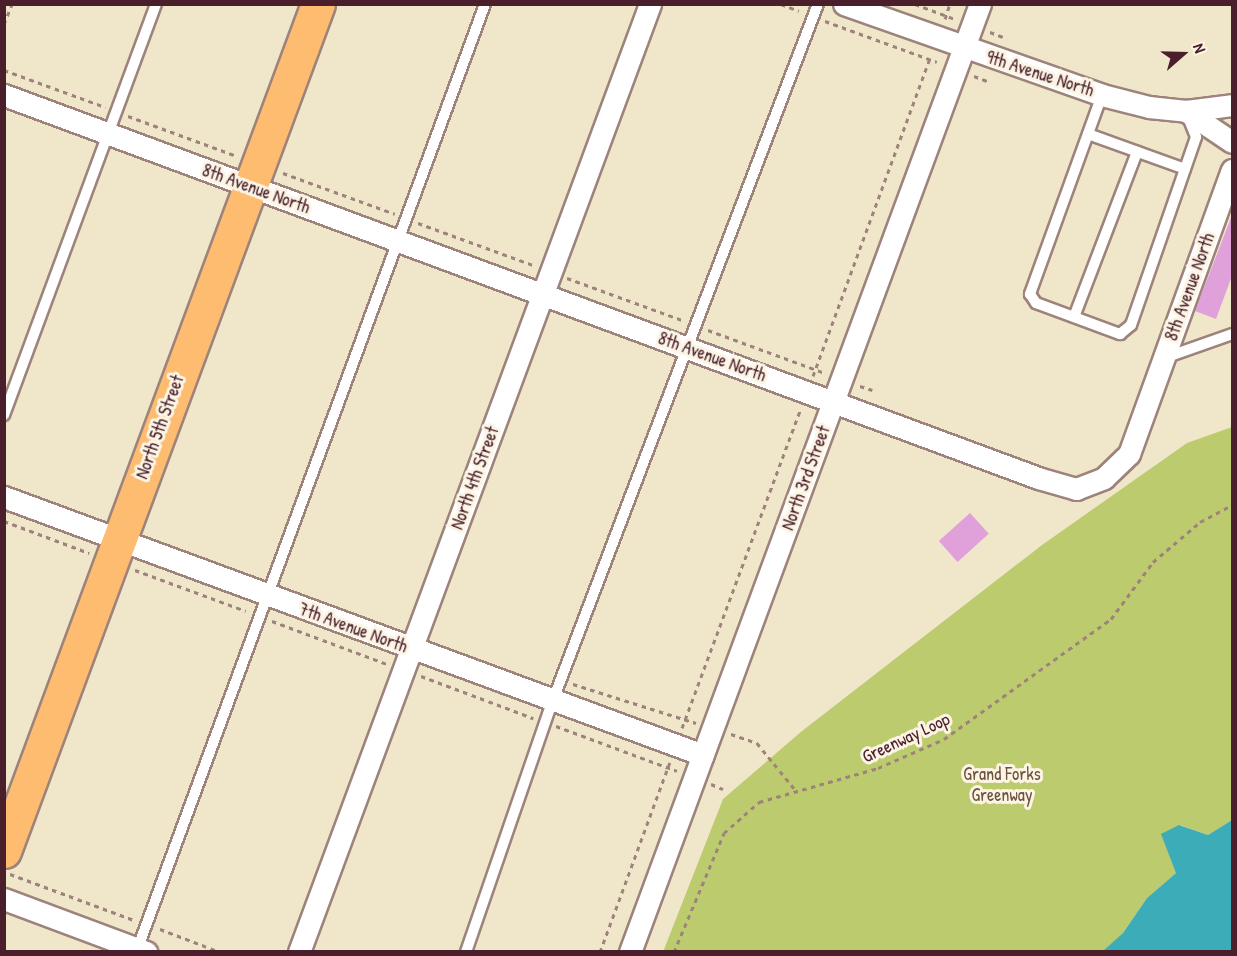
<!DOCTYPE html>
<html>
<head>
<meta charset="utf-8">
<style>
  body { margin:0 }
  #map { position:relative; width:1237px; height:956px; overflow:hidden; background:#f0e7cb; font-family:"Patrick Hand",sans-serif }
  div>[style] { position:absolute }
  .green>* { inset:0; background:#bccb6d }
  .water>* { inset:0; background:#3dacb9 }
  .building>* { inset:0; background:#e0a1da; transform-origin:0 0 }
  .path>* { height:3px; margin-top:-1.5px; transform-origin:0; background:repeating-linear-gradient(90deg,#9d837b 0 4.5px,transparent 0 9px) }
  .roads { filter:drop-shadow(2px 0 #9d837b) drop-shadow(-2px 0 #9d837b) drop-shadow(0 2px #9d837b) drop-shadow(0 -2px #9d837b) }
  .service>* { height:10px; margin:-5px; padding:0 5px; transform-origin:5px; border-radius:5px; background:#fff }
  .minor>* { height:21px; margin:-10.5px; padding:0 10.5px; transform-origin:10.5px; border-radius:10.5px; background:#fff }
  .primary>* { height:33px; margin:-16.5px; padding:0 16.5px; transform-origin:16.5px; border-radius:16.5px; background:#fdbc70 }
  span { translate:-50% -50%; white-space:nowrap; text-align:center; line-height:1.15; -webkit-text-stroke:6px #fcf5e5; paint-order:stroke }
  .street-label { font-size:18px; color:#4a1f2b }
  .park-label { font-size:18px; color:#6c533f }
  .frame { position:absolute; inset:0; border:6px solid #4a1f2b; pointer-events:none }
  .north { position:absolute; left:1153px; top:24px; width:60px; height:60px; -webkit-text-stroke:4px #fcf5e5; paint-order:stroke; rotate:70deg; font-size:16px; font-weight:700; line-height:24px; text-align:center; color:#4a1f2b }
  .north::after { content:''; display:block; margin:auto; width:21px; height:27px; background:#4a1f2b; clip-path:polygon(50% 0,100% 100%,50% 72%,0 100%) }
</style>
</head>
<body>
<div id="map">
  <div class="green">
    <div style="clip-path:polygon(1232px 427px,1232px 820px,1208px 835px,1180px 825px,1176px 873px,1147px 898px,1123px 933px,1103px 952px,663px 952px,723px 799px,802px 731px,1042px 545px,1187px 443px)"></div>
  </div>
  <div class="water">
    <div style="clip-path:polygon(1232px 820px,1232px 951px,1103px 951px,1123px 933px,1147px 898px,1176px 873px,1161px 834px,1179px 825px,1208px 835px)"></div>
  </div>
  <div class="building">
    <div style="clip-path:polygon(1232px 215px,1232px 276px,1216px 319px,1195px 311px)"></div>
    <div style="left:970px;top:513px;width:28px;height:42px;rotate:48deg"></div>
  </div>
  <div class="path">
    <div style="left:781px;top:4px;width:19px;rotate:21deg"></div>
    <div style="left:915px;top:4px;width:43px;rotate:20.6deg"></div>
    <div style="left:945px;top:19px;width:16px;rotate:-72deg"></div>
    <div style="left:825px;top:21px;width:119px;rotate:20.1deg"></div>
    <div style="left:4px;top:24px;width:22px;rotate:-68deg"></div>
    <div style="left:990px;top:32px;width:14px;rotate:21deg"></div>
    <div style="left:4px;top:70px;width:108px;rotate:20.1deg"></div>
    <div style="left:974px;top:76px;width:14px;rotate:21deg"></div>
    <div style="left:128px;top:116px;width:113px;rotate:20.2deg"></div>
    <div style="left:283px;top:173px;width:119px;rotate:20.1deg"></div>
    <div style="left:418px;top:223px;width:122px;rotate:20.1deg"></div>
    <div style="left:567px;top:278px;width:122px;rotate:20.1deg"></div>
    <div style="left:708px;top:330px;width:125px;rotate:20.2deg"></div>
    <div style="left:813px;top:376px;width:341px;rotate:-69.8deg"></div>
    <div style="left:860px;top:386px;width:13px;rotate:18deg"></div>
    <div style="left:4px;top:521px;width:91px;rotate:20.6deg"></div>
    <div style="left:135px;top:570px;width:118px;rotate:20.3deg"></div>
    <div style="left:272px;top:621px;width:123px;rotate:20.5deg"></div>
    <div style="left:421px;top:676px;width:120px;rotate:20.6deg"></div>
    <div style="left:573px;top:684px;width:129px;rotate:17.6deg"></div>
    <div style="left:556px;top:726px;width:129px;rotate:20.4deg"></div>
    <div style="left:682px;top:728px;width:339px;rotate:-69.6deg"></div>
    <div style="left:731px;top:734px;width:28px;rotate:19deg"></div>
    <div style="left:757px;top:743px;width:63px;rotate:50.8deg"></div>
    <div style="left:711px;top:784px;width:13px;rotate:23deg"></div>
    <div style="left:10px;top:874px;width:132px;rotate:20.4deg"></div>
    <div style="left:160px;top:929px;width:64px;rotate:21deg"></div>
    <div style="left:600px;top:952px;width:202px;rotate:-69.8deg"></div>
    <div style="left:674px;top:952px;width:129px;rotate:-67.2deg"></div>
    <div style="left:724px;top:833px;width:47px;rotate:-41.5deg"></div>
    <div style="left:759px;top:802px;width:124px;rotate:-15.9deg"></div>
    <div style="left:878px;top:768px;width:72px;rotate:-23.7deg"></div>
    <div style="left:944px;top:739px;width:206px;rotate:-35.7deg"></div>
    <div style="left:1111px;top:619px;width:71px;rotate:-53.6deg"></div>
    <div style="left:1153px;top:562px;width:62px;rotate:-40.4deg"></div>
    <div style="left:1200px;top:522px;width:36px;rotate:-28deg"></div>
  </div>
  <div class="roads">
    <div class="service">
      <div style="left:1102px;top:95px;width:212px;rotate:109.9deg"></div>
      <div style="left:1030px;top:294px;width:11px;rotate:56deg"></div>
      <div style="left:1036px;top:303px;width:90px;rotate:20.3deg"></div>
      <div style="left:1120px;top:334px;width:14px;rotate:-39deg"></div>
      <div style="left:1131px;top:325px;width:199px;rotate:-70.9deg"></div>
      <div style="left:1196px;top:137px;width:24px;rotate:-112deg"></div>
      <div style="left:1088px;top:134px;width:103px;rotate:19.8deg"></div>
      <div style="left:1074px;top:317px;width:177px;rotate:-69.1deg"></div>
      <div style="left:1164px;top:358px;width:72px;rotate:-19.4deg"></div>
      <div style="left:4px;top:415px;width:438px;rotate:-69.7deg"></div>
      <div style="left:137px;top:950px;width:1008px;rotate:-69.8deg"></div>
      <div style="left:466px;top:952px;width:267px;rotate:-71deg"></div>
      <div style="left:553px;top:700px;width:745px;rotate:-69.16deg"></div>
    </div>
    <div class="minor">
      <div style="left:844px;top:4px;width:274px;rotate:19.4deg"></div>
      <div style="left:1102px;top:95px;width:49px;rotate:14.3deg"></div>
      <div style="left:1149px;top:107px;width:37px;rotate:6deg"></div>
      <div style="left:1186px;top:111px;width:55px;rotate:34deg"></div>
      <div style="left:4px;top:95px;width:1103px;rotate:20.32deg"></div>
      <div style="left:1038px;top:478px;width:40px;rotate:16deg"></div>
      <div style="left:1076px;top:489px;width:30px;rotate:-21deg"></div>
      <div style="left:1104px;top:478px;width:35px;rotate:-44deg"></div>
      <div style="left:1129px;top:454px;width:302px;rotate:-70.1deg"></div>
      <div style="left:1186px;top:111px;width:46px;rotate:-7.4deg"></div>
      <div style="left:4px;top:497px;width:745px;rotate:20.26deg"></div>
      <div style="left:4px;top:899px;width:152px;rotate:20.5deg"></div>
      <div style="left:299px;top:952px;width:1011px;rotate:-69.68deg"></div>
      <div style="left:630px;top:952px;width:1011px;rotate:-69.74deg"></div>
    </div>
    <div class="primary">
      <div style="left:4px;top:851px;width:903px;rotate:-69.66deg"></div>
    </div>
  </div>
  <div class="street-label">
    <span style="left:1040px;top:74px;rotate:18deg">9th Avenue North</span>
    <span style="left:256px;top:189px;rotate:20deg">8th Avenue North</span>
    <span style="left:1190px;top:287px;rotate:-70deg">8th Avenue North</span>
    <span style="left:712px;top:357px;rotate:20deg">8th Avenue North</span>
    <span style="left:160px;top:427px;rotate:-70deg">North 5th Street</span>
    <span style="left:475px;top:478px;rotate:-70deg">North 4th Street</span>
    <span style="left:806px;top:478px;rotate:-70deg">North 3rd Street</span>
    <span style="left:353px;top:628px;rotate:20deg">7th Avenue North</span>
    <span style="left:906px;top:738px;rotate:-25deg">Greenway Loop</span>
  </div>
  <div class="park-label">
    <span style="left:1002px;top:785px">Grand Forks<br>Greenway</span>
  </div>
  <div class="frame"></div>
  <div class="north">N</div>
</div>
</body>
</html>
